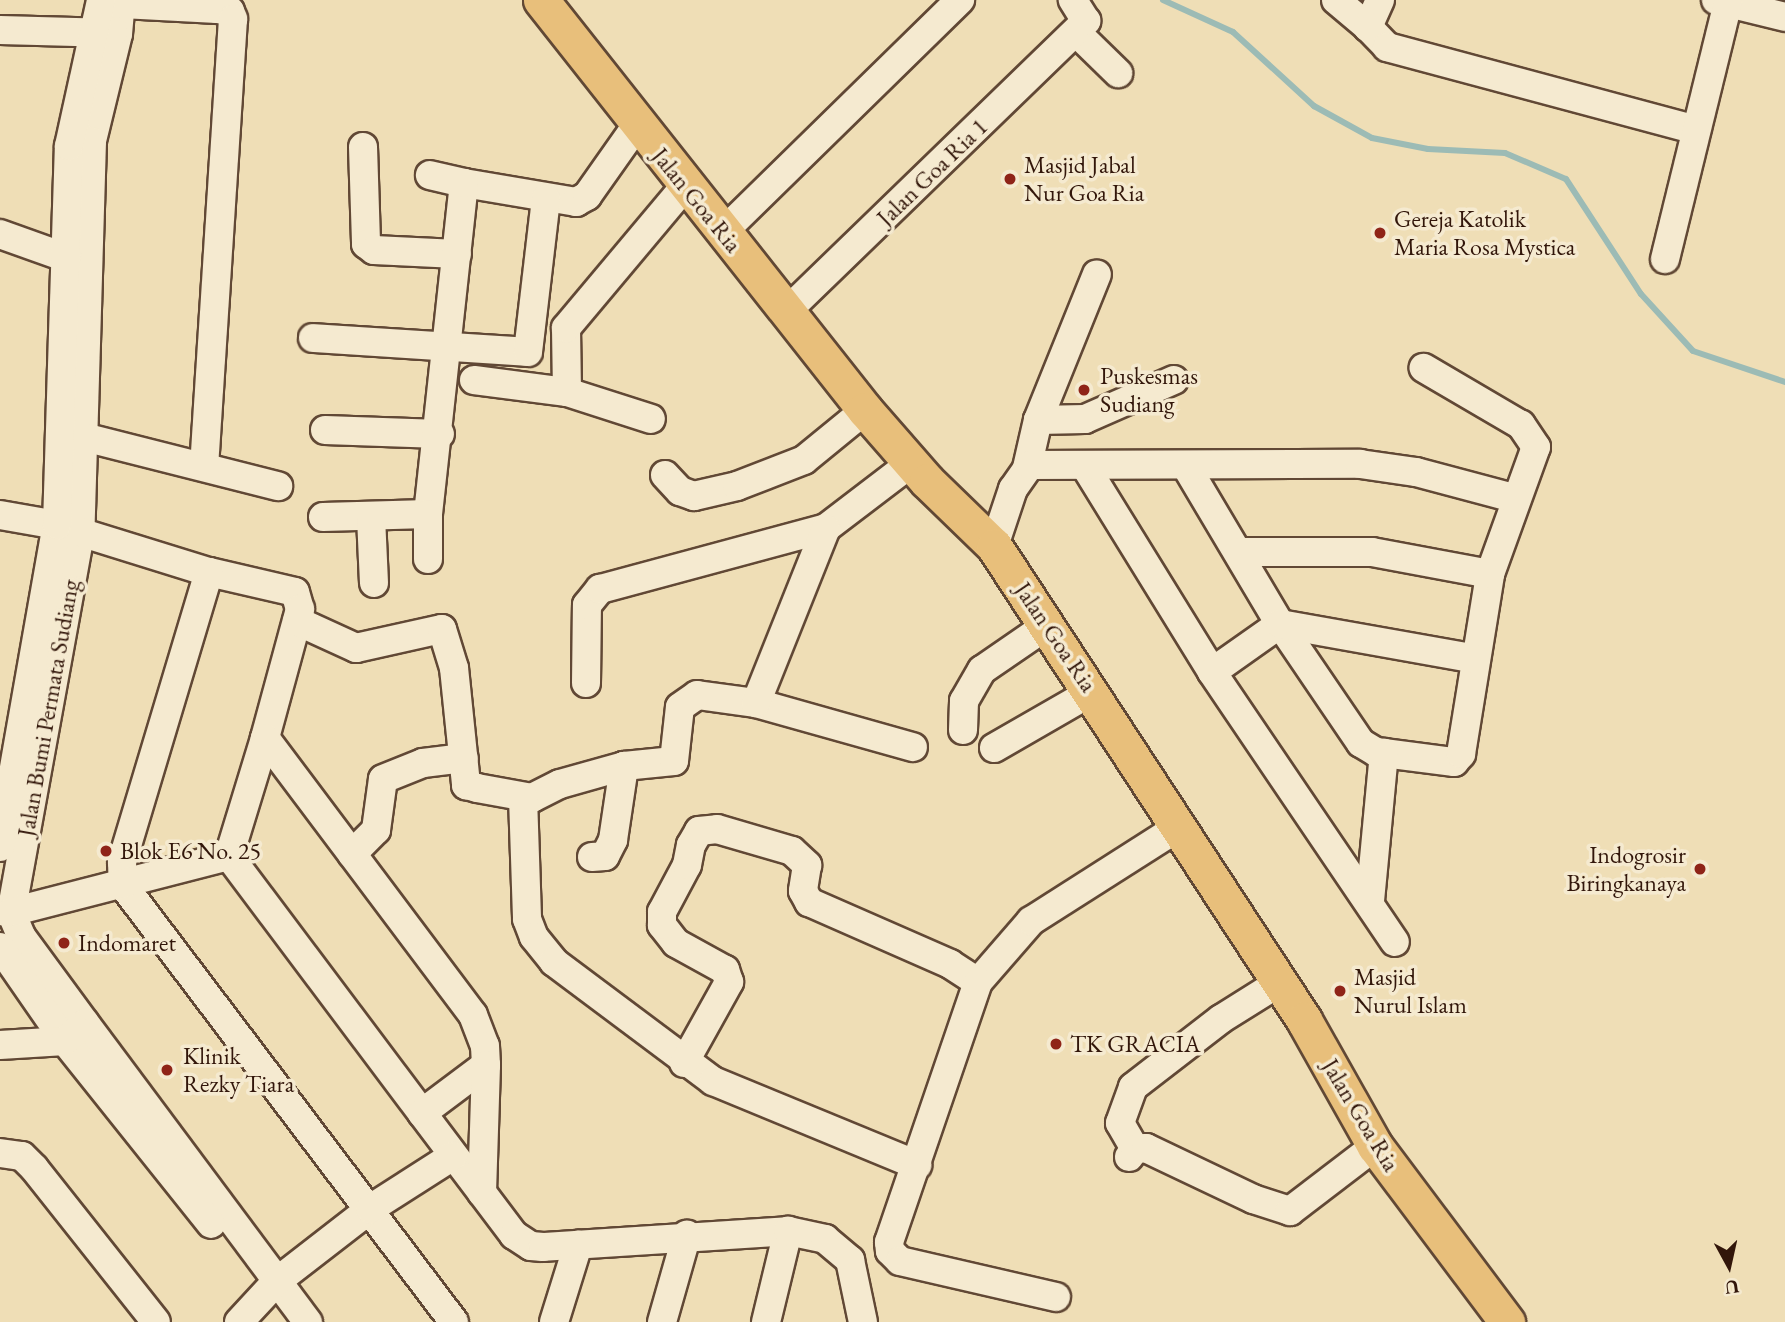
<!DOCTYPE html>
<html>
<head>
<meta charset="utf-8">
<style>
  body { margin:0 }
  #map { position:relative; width:1785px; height:1322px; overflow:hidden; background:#efdeb6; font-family:"EB Garamond",serif }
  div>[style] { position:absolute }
  .stream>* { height:6px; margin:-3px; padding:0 3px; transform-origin:3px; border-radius:3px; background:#9cbbb5 }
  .roads { filter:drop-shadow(2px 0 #614835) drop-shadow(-2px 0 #614835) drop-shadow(0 2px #614835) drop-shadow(0 -2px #614835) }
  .minor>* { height:28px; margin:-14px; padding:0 14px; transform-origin:14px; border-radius:14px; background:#f5ead0 }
  .major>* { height:35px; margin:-17.5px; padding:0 17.5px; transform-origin:17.5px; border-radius:17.5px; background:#e8bf7b }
  .dots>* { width:19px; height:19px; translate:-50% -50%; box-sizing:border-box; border:4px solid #f5ead0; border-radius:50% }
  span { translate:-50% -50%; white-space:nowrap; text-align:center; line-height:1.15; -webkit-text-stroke:7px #f5ead0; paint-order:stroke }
  .poi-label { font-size:24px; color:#32160a }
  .left { translate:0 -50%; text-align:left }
  .right { translate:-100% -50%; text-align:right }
  .street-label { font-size:24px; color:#32160a }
  .north { position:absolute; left:1694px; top:1231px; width:70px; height:70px; -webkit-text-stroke:5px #f5ead0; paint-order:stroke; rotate:172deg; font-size:19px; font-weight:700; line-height:28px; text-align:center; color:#32160a }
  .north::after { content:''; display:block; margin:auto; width:24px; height:32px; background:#32160a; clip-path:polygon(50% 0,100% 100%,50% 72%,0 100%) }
</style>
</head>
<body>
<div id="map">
  <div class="stream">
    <div style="left:1163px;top:0;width:77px;rotate:24.6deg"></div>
    <div style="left:1233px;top:32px;width:110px;rotate:42.4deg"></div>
    <div style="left:1314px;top:106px;width:66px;rotate:28.9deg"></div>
    <div style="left:1372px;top:138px;width:57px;rotate:11.1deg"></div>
    <div style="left:1428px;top:149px;width:77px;rotate:3deg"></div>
    <div style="left:1505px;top:153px;width:66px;rotate:23.1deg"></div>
    <div style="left:1566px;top:179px;width:137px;rotate:56.9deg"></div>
    <div style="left:1641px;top:294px;width:77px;rotate:47.6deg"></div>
    <div style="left:1693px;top:351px;width:97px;rotate:18.6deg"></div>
  </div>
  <div class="roads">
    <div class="minor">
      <div style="left:121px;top:0;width:34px;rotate:95deg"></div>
      <div style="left:118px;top:34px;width:110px;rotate:103.7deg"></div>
      <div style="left:92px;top:141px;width:393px;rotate:91.7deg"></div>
      <div style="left:80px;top:534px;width:384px;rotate:100.3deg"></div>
      <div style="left:11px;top:912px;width:26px;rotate:67deg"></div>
      <div style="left:21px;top:936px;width:108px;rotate:53.7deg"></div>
      <div style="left:85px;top:1023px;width:373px;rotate:53.3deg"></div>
      <div style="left:1336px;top:0;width:42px;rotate:40.2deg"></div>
      <div style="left:1380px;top:0;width:30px;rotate:114deg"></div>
      <div style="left:1368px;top:27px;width:28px;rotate:46deg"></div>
      <div style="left:1387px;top:47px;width:320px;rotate:15deg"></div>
      <div style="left:1716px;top:0;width:71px;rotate:13.8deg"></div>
      <div style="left:103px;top:3px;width:114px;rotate:3deg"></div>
      <div style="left:217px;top:9px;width:13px;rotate:9deg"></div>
      <div style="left:230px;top:11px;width:9px;rotate:69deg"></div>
      <div style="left:233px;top:19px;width:446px;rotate:93.7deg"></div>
      <div style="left:0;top:30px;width:113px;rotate:1.5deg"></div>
      <div style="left:1076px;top:32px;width:59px;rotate:44.3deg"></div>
      <div style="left:363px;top:147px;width:97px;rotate:88.2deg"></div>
      <div style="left:366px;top:244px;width:10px;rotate:37deg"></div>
      <div style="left:374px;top:250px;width:83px;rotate:2.8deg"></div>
      <div style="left:464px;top:183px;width:114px;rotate:9.6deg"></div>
      <div style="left:576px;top:202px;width:13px;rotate:-29deg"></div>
      <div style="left:587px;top:196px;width:87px;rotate:-54.8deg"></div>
      <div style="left:723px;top:232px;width:332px;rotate:-44.4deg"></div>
      <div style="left:0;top:234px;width:71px;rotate:19.7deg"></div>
      <div style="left:1665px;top:259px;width:264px;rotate:-76.2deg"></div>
      <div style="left:787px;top:311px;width:417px;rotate:-44.1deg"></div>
      <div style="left:1086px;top:21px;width:25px;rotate:-122deg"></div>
      <div style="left:313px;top:338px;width:215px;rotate:3.7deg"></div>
      <div style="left:528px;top:352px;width:154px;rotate:-83.3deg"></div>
      <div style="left:474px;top:380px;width:94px;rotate:7.4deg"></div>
      <div style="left:567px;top:392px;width:88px;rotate:17.8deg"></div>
      <div style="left:567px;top:392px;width:64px;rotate:-90.9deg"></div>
      <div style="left:566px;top:328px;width:187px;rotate:-50deg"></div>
      <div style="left:1038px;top:420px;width:157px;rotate:-68deg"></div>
      <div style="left:325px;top:430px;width:115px;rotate:2deg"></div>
      <div style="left:64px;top:432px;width:221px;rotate:14.2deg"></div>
      <div style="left:1085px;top:466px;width:242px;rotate:58.3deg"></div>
      <div style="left:1212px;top:672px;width:326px;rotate:55.9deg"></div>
      <div style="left:1186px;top:466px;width:184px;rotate:59.3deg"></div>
      <div style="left:1280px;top:624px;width:144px;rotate:55.8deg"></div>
      <div style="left:1361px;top:743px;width:17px;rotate:31deg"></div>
      <div style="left:1376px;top:752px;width:79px;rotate:7.3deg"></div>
      <div style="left:1454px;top:762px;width:11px;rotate:-49deg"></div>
      <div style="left:1461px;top:754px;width:182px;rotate:-80.8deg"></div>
      <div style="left:1490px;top:574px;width:135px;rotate:-70.1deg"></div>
      <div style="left:1536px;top:447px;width:27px;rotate:-124deg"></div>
      <div style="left:1521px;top:425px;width:113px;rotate:-149.6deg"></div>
      <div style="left:1027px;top:468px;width:49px;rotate:-77.1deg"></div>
      <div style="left:1038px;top:420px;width:47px;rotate:-1.2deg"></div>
      <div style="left:1085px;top:419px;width:97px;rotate:-23.7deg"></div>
      <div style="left:665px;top:475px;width:22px;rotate:47deg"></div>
      <div style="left:680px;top:491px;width:15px;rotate:20deg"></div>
      <div style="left:694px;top:496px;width:44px;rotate:-13.1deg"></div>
      <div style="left:737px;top:486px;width:72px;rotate:-21.2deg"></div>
      <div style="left:804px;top:460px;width:79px;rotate:-39.3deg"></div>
      <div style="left:428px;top:514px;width:333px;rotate:-83.8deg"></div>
      <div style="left:464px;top:183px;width:35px;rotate:-167deg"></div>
      <div style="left:0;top:515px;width:58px;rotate:10deg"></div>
      <div style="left:57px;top:525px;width:159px;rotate:17.2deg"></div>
      <div style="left:209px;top:572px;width:88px;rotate:13.1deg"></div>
      <div style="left:295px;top:592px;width:18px;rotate:74deg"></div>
      <div style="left:300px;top:609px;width:134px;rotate:105.2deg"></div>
      <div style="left:323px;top:517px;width:105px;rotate:-1.6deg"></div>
      <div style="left:428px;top:514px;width:45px;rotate:90deg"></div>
      <div style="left:371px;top:517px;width:66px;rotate:87.4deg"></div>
      <div style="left:994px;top:546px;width:60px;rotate:-71.6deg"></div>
      <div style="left:1013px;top:489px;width:29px;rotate:-55deg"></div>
      <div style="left:1030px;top:465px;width:330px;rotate:-0.2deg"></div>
      <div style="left:1360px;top:464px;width:57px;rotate:8.1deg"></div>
      <div style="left:1416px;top:472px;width:101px;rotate:14.9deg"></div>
      <div style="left:1238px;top:552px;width:134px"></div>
      <div style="left:1372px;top:552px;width:120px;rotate:10.6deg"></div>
      <div style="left:209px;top:572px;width:303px;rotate:106.7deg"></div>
      <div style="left:122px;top:862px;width:23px;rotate:88deg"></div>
      <div style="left:123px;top:885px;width:548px;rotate:52.86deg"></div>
      <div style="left:297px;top:621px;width:65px;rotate:24.6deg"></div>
      <div style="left:356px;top:648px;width:88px;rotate:-12.5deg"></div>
      <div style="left:442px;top:629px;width:41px;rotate:72.9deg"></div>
      <div style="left:454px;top:668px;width:118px;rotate:84.1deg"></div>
      <div style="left:466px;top:785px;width:11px;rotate:15deg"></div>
      <div style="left:477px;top:788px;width:56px;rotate:10.3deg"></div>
      <div style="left:532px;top:798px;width:31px;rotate:-27deg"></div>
      <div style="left:560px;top:784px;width:66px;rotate:-15.7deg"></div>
      <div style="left:624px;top:766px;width:50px;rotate:-5.7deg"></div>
      <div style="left:674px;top:761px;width:54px;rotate:-83.7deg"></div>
      <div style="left:680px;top:707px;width:21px;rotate:-35deg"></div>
      <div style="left:697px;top:695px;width:60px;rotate:7.7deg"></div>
      <div style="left:756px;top:703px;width:163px;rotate:15.7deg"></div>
      <div style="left:1212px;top:672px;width:83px;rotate:-35.2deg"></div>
      <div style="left:1280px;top:624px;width:199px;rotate:10.1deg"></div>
      <div style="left:586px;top:683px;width:78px;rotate:-89.3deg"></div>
      <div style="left:587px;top:605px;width:21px;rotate:-51deg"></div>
      <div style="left:600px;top:589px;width:234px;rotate:-15.1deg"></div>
      <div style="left:826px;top:528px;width:107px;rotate:-37.4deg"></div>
      <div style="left:756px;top:703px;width:188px;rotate:-68.2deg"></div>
      <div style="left:963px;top:730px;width:29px;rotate:-88deg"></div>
      <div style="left:964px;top:701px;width:36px;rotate:-60deg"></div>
      <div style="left:982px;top:670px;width:81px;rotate:-34.5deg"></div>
      <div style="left:994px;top:748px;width:114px;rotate:-29.9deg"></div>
      <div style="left:523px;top:797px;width:122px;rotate:88.1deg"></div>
      <div style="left:527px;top:919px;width:19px;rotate:69deg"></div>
      <div style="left:534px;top:937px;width:32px;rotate:51deg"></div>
      <div style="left:554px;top:962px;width:199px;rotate:36.8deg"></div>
      <div style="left:713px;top:1081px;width:221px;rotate:22.4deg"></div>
      <div style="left:0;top:847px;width:327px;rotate:-80deg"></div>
      <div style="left:57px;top:525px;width:379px;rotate:-88.2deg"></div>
      <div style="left:69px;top:146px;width:149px;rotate:-77.6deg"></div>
      <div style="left:352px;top:854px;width:34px;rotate:-45deg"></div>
      <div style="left:376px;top:830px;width:51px;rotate:-82.2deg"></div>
      <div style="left:383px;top:779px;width:43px;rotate:-21.8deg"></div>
      <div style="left:423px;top:763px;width:41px;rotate:-7deg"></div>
      <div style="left:229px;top:856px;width:321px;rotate:53.1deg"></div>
      <div style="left:592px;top:857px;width:13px;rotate:-4deg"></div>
      <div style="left:605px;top:856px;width:18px;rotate:-63deg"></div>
      <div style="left:613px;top:840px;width:75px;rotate:-81.5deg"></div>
      <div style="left:1370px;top:901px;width:149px;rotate:-84.6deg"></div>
      <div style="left:0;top:911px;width:11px;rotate:5deg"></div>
      <div style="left:11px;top:912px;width:225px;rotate:-14.4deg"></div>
      <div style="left:229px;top:856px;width:123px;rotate:-73deg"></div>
      <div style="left:265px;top:738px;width:346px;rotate:53.1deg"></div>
      <div style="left:473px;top:1015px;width:33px;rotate:69deg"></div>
      <div style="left:485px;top:1046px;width:19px;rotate:87deg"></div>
      <div style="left:486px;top:1065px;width:80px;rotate:143.1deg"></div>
      <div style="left:422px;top:1113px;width:153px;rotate:53deg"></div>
      <div style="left:514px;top:1235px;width:20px;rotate:33deg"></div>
      <div style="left:531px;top:1246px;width:12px;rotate:5deg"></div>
      <div style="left:543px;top:1247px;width:246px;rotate:-3.7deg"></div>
      <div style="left:0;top:947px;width:114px;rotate:55.3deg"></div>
      <div style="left:65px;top:1041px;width:234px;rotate:51.4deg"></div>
      <div style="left:978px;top:982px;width:81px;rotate:-49deg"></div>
      <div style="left:1031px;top:921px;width:177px;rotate:-32.5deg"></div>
      <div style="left:0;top:1045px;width:65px;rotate:-3.5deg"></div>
      <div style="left:65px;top:1041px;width:16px;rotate:-43deg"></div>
      <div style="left:684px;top:1063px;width:93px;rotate:-60.9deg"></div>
      <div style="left:729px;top:982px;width:13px;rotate:-108deg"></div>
      <div style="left:725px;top:970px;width:56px;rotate:-151.1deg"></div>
      <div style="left:676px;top:943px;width:23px;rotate:-128deg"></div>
      <div style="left:662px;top:925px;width:13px;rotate:-90deg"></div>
      <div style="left:662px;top:912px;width:53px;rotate:-62deg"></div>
      <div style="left:687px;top:865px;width:20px;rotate:-79deg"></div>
      <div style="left:691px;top:845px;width:16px;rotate:-60deg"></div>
      <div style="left:699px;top:831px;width:18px;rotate:-6deg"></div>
      <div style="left:717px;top:829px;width:78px;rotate:16.3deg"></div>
      <div style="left:792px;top:851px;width:21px;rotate:43deg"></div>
      <div style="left:807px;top:865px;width:26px;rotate:99deg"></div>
      <div style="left:803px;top:891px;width:13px;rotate:61deg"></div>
      <div style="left:809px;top:902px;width:154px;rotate:23.7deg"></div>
      <div style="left:950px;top:964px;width:33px;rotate:33deg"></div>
      <div style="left:978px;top:982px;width:275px;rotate:108.9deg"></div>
      <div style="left:889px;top:1242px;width:9px;rotate:84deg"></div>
      <div style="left:890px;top:1251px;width:14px;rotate:45deg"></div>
      <div style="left:900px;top:1261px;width:160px;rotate:13deg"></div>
      <div style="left:1135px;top:1149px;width:30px;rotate:-120deg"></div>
      <div style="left:1120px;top:1123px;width:38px;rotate:-70deg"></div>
      <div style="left:1133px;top:1087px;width:111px;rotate:-37.7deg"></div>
      <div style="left:1221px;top:1019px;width:70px;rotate:-32.1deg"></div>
      <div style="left:0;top:1153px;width:22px;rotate:8deg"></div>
      <div style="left:22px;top:1156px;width:17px;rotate:45deg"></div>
      <div style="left:34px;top:1168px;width:196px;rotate:51.6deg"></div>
      <div style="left:1129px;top:1157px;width:10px;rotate:-53deg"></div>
      <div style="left:1135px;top:1149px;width:11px;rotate:-5deg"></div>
      <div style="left:1146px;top:1148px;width:119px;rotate:25.5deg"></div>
      <div style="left:1253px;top:1199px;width:39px;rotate:18deg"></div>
      <div style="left:1290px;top:1211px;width:107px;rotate:-37.4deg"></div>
      <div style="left:482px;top:1193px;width:128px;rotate:-88.2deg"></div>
      <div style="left:239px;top:1322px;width:54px;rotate:-47.2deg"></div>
      <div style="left:276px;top:1282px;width:119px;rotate:-37.8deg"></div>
      <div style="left:370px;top:1209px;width:98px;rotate:-32.6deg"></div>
      <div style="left:554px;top:1322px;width:81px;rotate:-72.7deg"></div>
      <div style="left:662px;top:1322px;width:91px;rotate:-74.1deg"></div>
      <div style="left:766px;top:1322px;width:94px;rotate:-76.4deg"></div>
      <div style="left:788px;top:1231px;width:38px;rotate:12deg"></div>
      <div style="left:825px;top:1239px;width:33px;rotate:40deg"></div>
      <div style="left:850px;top:1260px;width:63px;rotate:78.2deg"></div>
    </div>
    <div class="major">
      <div style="left:541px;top:0;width:523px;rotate:51.68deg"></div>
      <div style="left:865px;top:410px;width:94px;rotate:48.9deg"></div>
      <div style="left:927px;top:481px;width:93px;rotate:44.1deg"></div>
      <div style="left:994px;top:546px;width:566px;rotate:56.81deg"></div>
      <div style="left:1304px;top:1020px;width:145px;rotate:60.6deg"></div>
      <div style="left:1375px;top:1146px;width:220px;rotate:53.1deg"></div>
    </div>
  </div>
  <div class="dots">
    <div style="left:1010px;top:179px;background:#8f2418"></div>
    <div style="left:1380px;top:233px;background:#8f2418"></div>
    <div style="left:1084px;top:390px;background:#8f2418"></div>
    <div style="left:106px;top:851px;background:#8f2418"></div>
    <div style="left:1700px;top:869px;background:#8f2418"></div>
    <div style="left:64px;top:943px;background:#8f2418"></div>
    <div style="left:1340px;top:991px;background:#8f2418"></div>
    <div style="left:1056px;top:1044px;background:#8f2418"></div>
    <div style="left:167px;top:1070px;background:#8f2418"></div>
  </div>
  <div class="poi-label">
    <span class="left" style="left:1024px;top:179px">Masjid Jabal<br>Nur Goa Ria</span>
    <span class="left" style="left:1394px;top:233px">Gereja Katolik<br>Maria Rosa Mystica</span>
    <span class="left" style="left:1100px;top:390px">Puskesmas<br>Sudiang</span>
    <span class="left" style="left:120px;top:851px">Blok E6 No. 25</span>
    <span class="right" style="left:1686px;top:869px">Indogrosir<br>Biringkanaya</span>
    <span class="left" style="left:78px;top:943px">Indomaret</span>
    <span class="left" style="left:1354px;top:991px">Masjid<br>Nurul Islam</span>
    <span class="left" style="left:1070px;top:1044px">TK GRACIA</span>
    <span class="left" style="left:183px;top:1070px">Klinik<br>Rezky Tiara</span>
  </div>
  <div class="street-label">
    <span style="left:932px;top:172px;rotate:-44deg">Jalan Goa Ria 1</span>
    <span style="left:697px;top:200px;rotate:51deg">Jalan Goa Ria</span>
    <span style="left:1056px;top:637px;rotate:56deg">Jalan Goa Ria</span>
    <span style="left:48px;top:708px;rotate:-80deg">Jalan Bumi Permata Sudiang</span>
    <span style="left:1361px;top:1115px;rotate:59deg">Jalan Goa Ria</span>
  </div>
  <div class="north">U</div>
</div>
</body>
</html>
